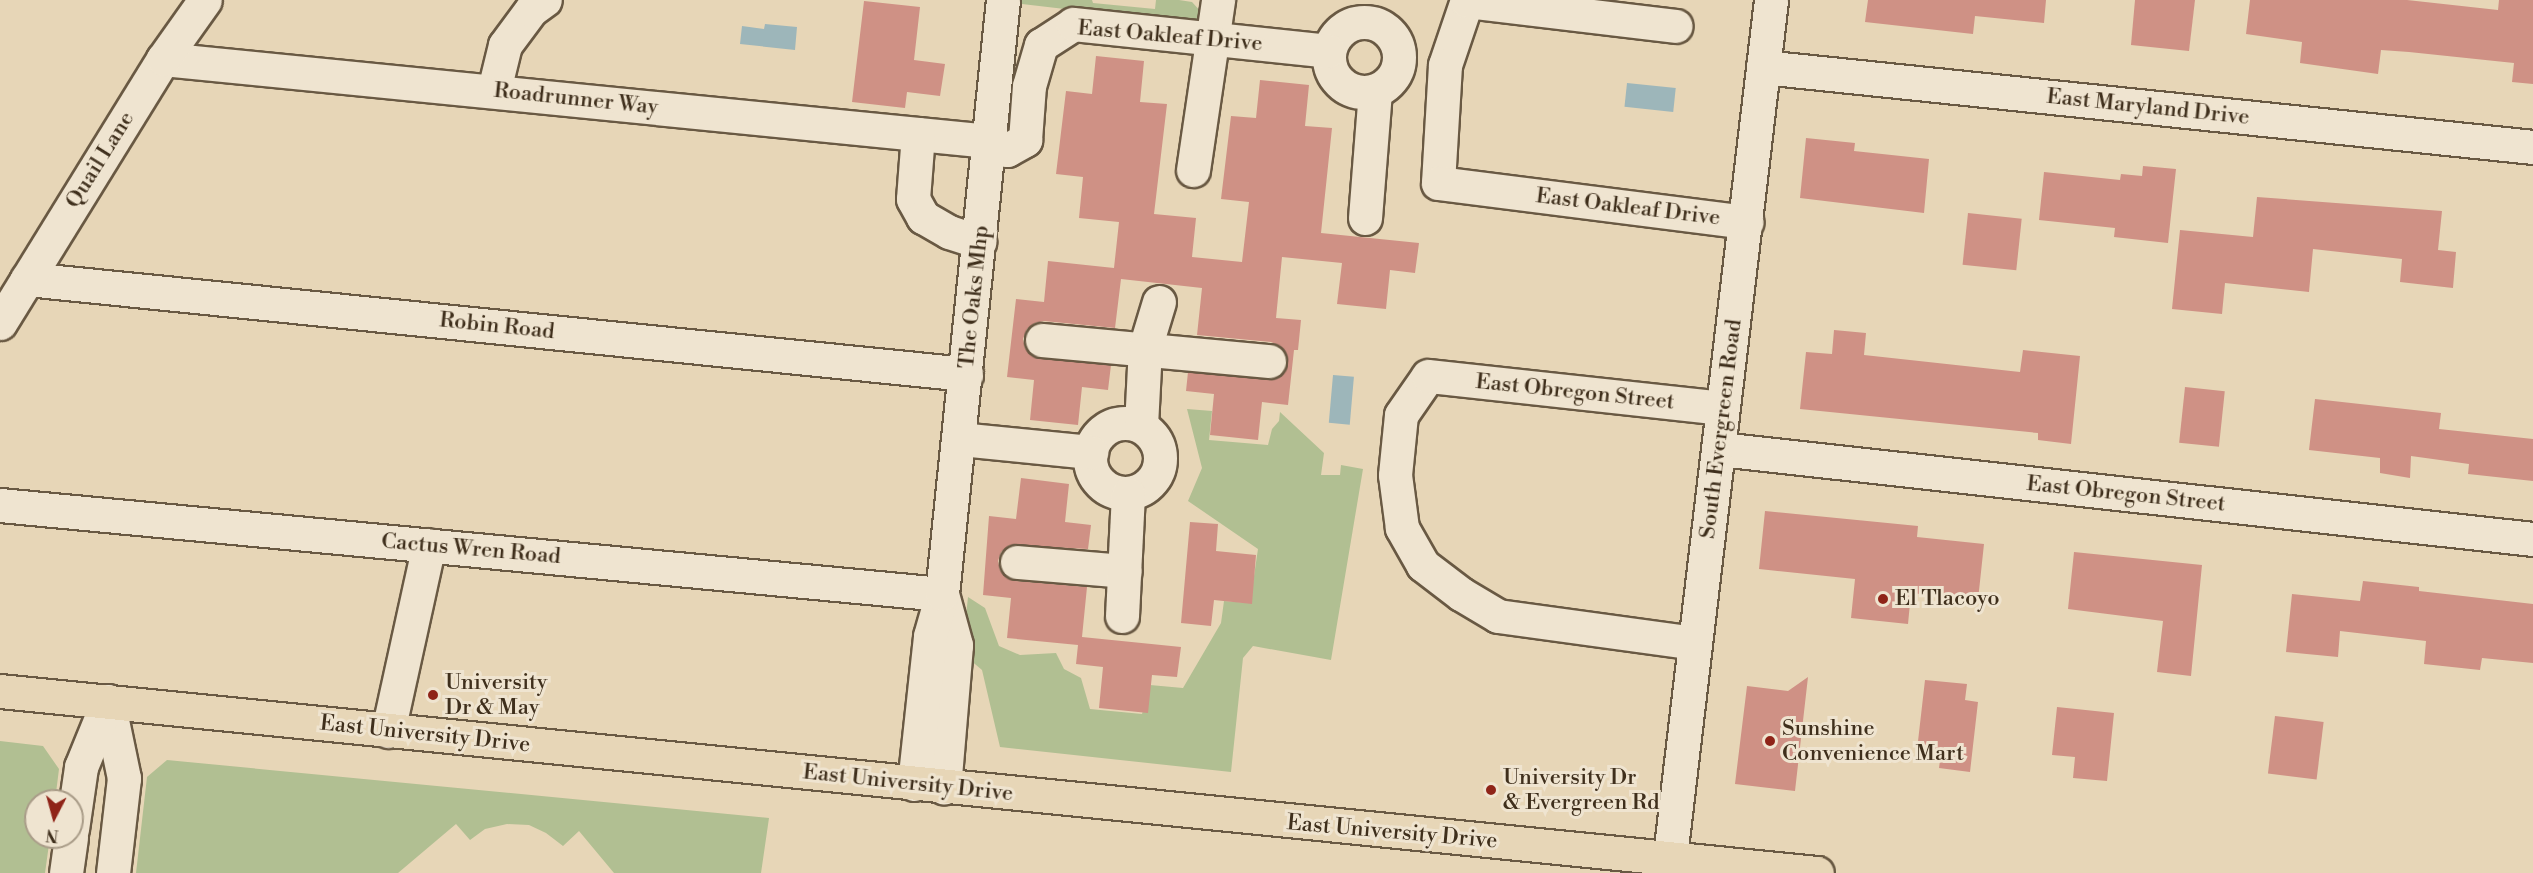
<!DOCTYPE html>
<html>
<head>
<meta charset="utf-8">
<style>
  body { margin:0 }
  #map { position:relative; width:2533px; height:873px; overflow:hidden; background:#e7d6b7; font-family:"Libre Bodoni",serif }
  div>[style] { position:absolute }
  .green>* { inset:0; background:#b1bf92 }
  .water>* { inset:0; background:#9db6ba; transform-origin:0 0 }
  .building>* { inset:0; background:#cf9185; transform-origin:0 0 }
  .roads { filter:drop-shadow(2px 0 #695943) drop-shadow(-2px 0 #695943) drop-shadow(0 2px #695943) drop-shadow(0 -2px #695943) }
  .minor>* { height:33px; margin:-16.5px; padding:0 16.5px; transform-origin:16.5px; border-radius:16.5px; background:#efe4d0 }
  .minor>.ring { margin:-16.5px; padding:0; box-sizing:content-box; background:none; border:33px solid #efe4d0; border-radius:50% }
  .major>* { height:33px; margin:-16.5px; padding:0 16.5px; transform-origin:16.5px; border-radius:16.5px; background:#e7d6b7 }
  .dots>* { width:16px; height:16px; translate:-50% -50%; box-sizing:border-box; border:3px solid #efe4d0; border-radius:50% }
  span { translate:-50% -50%; white-space:nowrap; text-align:center; line-height:1.15; -webkit-text-stroke:6px #efe4d0; paint-order:stroke }
  .street-label { font-size:22px; color:#3f2f1c }
  .poi-label { font-size:22px; color:#3f2f1c }
  .left { translate:0 -50%; text-align:left }
  .north { position:absolute; left:24px; top:789px; width:60px; height:60px; box-sizing:border-box; background:#efe4d0; border:2px solid #a99c88; border-radius:50%; rotate:186deg; font-size:16px; font-weight:700; line-height:24px; text-align:center; color:#3f2f1c }
  .north::after { content:''; display:block; margin:auto; width:21px; height:27px; background:#8f2418; clip-path:polygon(50% 0,100% 100%,50% 72%,0 100%) }
</style>
</head>
<body>
<div id="map">
  <div class="green">
    <div style="clip-path:polygon(1022px 0,1092px 0,1093px 3px,1155px 9px,1156px 0,1179px 0,1192px 2px,1202px 13px,1203px 21px,1193px 24px,1022px 4px)"></div>
    <div style="clip-path:polygon(1187px 409px,1212px 411px,1209px 440px,1268px 445px,1272px 429px,1279px 421px,1280px 412px,1324px 453px,1321px 475px,1340px 475px,1341px 465px,1363px 469px,1331px 660px,1253px 646px,1243px 658px,1231px 772px,1000px 747px,982px 670px,962px 653px,968px 597px,985px 608px,999px 646px,1020px 655px,1056px 653px,1064px 669px,1081px 678px,1090px 709px,1142px 714px,1150px 685px,1183px 688px,1221px 623px,1224px 601px,1250px 603px,1258px 549px,1188px 501px,1202px 468px)"></div>
    <div style="clip-path:polygon(0 741px,43px 746px,59px 769px,55px 801px,36px 801px,36px 837px,50px 837px,45px 873px,0 873px)"></div>
    <div style="clip-path:polygon(167px 760px,769px 818px,761px 873px,614px 873px,579px 831px,563px 846px,546px 833px,529px 825px,507px 824px,485px 829px,470px 840px,456px 824px,398px 873px,136px 873px,147px 777px)"></div>
  </div>
  <div class="water">
    <div style="clip-path:polygon(765px 24px,797px 27px,795px 50px,740px 44px,742px 26px,764px 29px)"></div>
    <div style="left:1627px;top:83px;width:49px;height:24px;rotate:6deg"></div>
    <div style="left:1333px;top:375px;width:21px;height:48px;rotate:5deg"></div>
  </div>
  <div class="building">
    <div style="clip-path:polygon(1868px 0,2046px 0,2044px 23px,1975px 16px,1973px 34px,1865px 22px)"></div>
    <div style="clip-path:polygon(2135px 0,2195px 0,2189px 51px,2131px 45px)"></div>
    <div style="clip-path:polygon(2250px 0,2407px 0,2498px 10px,2499px 0,2533px 0,2533px 84px,2512px 82px,2514px 63px,2409px 52px,2381px 50px,2378px 74px,2300px 63px,2302px 42px,2246px 34px)"></div>
    <div style="clip-path:polygon(864px 1px,920px 7px,914px 60px,945px 64px,940px 96px,907px 92px,905px 108px,852px 102px)"></div>
    <div style="clip-path:polygon(1096px 56px,1144px 61px,1140px 102px,1167px 104px,1154px 214px,1196px 218px,1192px 257px,1242px 262px,1249px 202px,1221px 199px,1231px 116px,1256px 118px,1260px 80px,1309px 85px,1305px 126px,1332px 128px,1321px 233px,1419px 243px,1415px 273px,1390px 270px,1386px 309px,1337px 304px,1342px 263px,1282px 257px,1276px 318px,1301px 320px,1298px 350px,1294px 350px,1288px 405px,1262px 402px,1258px 440px,1210px 435px,1214px 394px,1186px 391px,1188px 372px,1276px 378px,1285px 371px,1288px 363px,1286px 354px,1280px 346px,1271px 342px,1197px 335px,1202px 288px,1121px 279px,1115px 328px,1044px 321px,1035px 323px,1027px 329px,1023px 339px,1025px 348px,1032px 356px,1111px 365px,1108px 390px,1082px 387px,1078px 425px,1030px 420px,1034px 380px,1007px 377px,1016px 299px,1044px 302px,1048px 261px,1114px 268px,1119px 222px,1079px 218px,1083px 177px,1056px 174px,1066px 91px,1092px 94px)"></div>
    <div style="clip-path:polygon(1806px 138px,1855px 143px,1854px 151px,1929px 159px,1924px 213px,1800px 198px)"></div>
    <div style="clip-path:polygon(2143px 166px,2176px 169px,2168px 243px,2114px 237px,2115px 228px,2039px 220px,2044px 172px,2120px 180px,2121px 174px,2142px 176px)"></div>
    <div style="clip-path:polygon(2257px 197px,2442px 211px,2438px 250px,2456px 252px,2453px 288px,2400px 282px,2402px 259px,2313px 249px,2309px 292px,2225px 283px,2222px 314px,2172px 309px,2180px 230px,2253px 237px)"></div>
    <div style="left:1968px;top:213px;width:54px;height:52px;rotate:6deg"></div>
    <div style="clip-path:polygon(1834px 330px,1866px 333px,1864px 355px,2020px 372px,2023px 350px,2080px 356px,2071px 444px,2038px 440px,2038px 433px,1800px 409px,1806px 352px,1832px 354px)"></div>
    <div style="left:2185px;top:387px;width:40px;height:56px;rotate:6deg"></div>
    <div style="clip-path:polygon(2315px 399px,2441px 413px,2439px 429px,2533px 439px,2533px 481px,2468px 474px,2469px 464px,2411px 456px,2410px 478px,2380px 473px,2380px 458px,2309px 450px)"></div>
    <div style="clip-path:polygon(1021px 478px,1069px 484px,1065px 522px,1091px 525px,1088px 549px,1010px 545px,1001px 552px,998px 561px,1000px 570px,1007px 578px,1015px 581px,1087px 587px,1082px 637px,1181px 647px,1177px 677px,1152px 675px,1148px 713px,1099px 708px,1103px 667px,1076px 664px,1078px 645px,1007px 638px,1011px 598px,983px 595px,989px 516px,1016px 519px)"></div>
    <div style="clip-path:polygon(1765px 511px,1918px 526px,1917px 537px,1984px 544px,1978px 600px,1911px 593px,1908px 624px,1851px 618px,1855px 579px,1759px 569px)"></div>
    <div style="clip-path:polygon(1190px 522px,1218px 524px,1216px 551px,1256px 555px,1252px 604px,1214px 600px,1211px 626px,1181px 623px)"></div>
    <div style="clip-path:polygon(2074px 552px,2202px 565px,2191px 676px,2157px 672px,2163px 621px,2068px 609px)"></div>
    <div style="clip-path:polygon(2363px 581px,2419px 587px,2419px 591px,2533px 604px,2533px 663px,2482px 658px,2480px 670px,2424px 664px,2426px 641px,2340px 631px,2338px 657px,2286px 652px,2292px 594px,2360px 601px)"></div>
    <div style="clip-path:polygon(1808px 677px,1795px 791px,1735px 784px,1747px 686px,1788px 691px)"></div>
    <div style="clip-path:polygon(1925px 680px,1967px 684px,1965px 700px,1978px 702px,1970px 772px,1939px 768px,1941px 753px,1917px 750px)"></div>
    <div style="clip-path:polygon(2057px 707px,2114px 713px,2107px 781px,2073px 778px,2075px 757px,2052px 755px)"></div>
    <div style="left:2275px;top:716px;width:49px;height:58px;rotate:7deg"></div>
  </div>
  <div class="roads">
    <div class="minor">
      <div style="left:1467px;top:0;width:69px;rotate:108.7deg"></div>
      <div style="left:1445px;top:65px;width:118px;rotate:93.4deg"></div>
      <div style="left:1438px;top:183px;width:311px;rotate:7.2deg"></div>
      <div style="left:1467px;top:1px;width:210px;rotate:6.8deg"></div>
      <div class="ring" style="left:1329px;top:22px;width:37px;height:37px"></div>
      <div style="left:163px;top:59px;width:830px;rotate:5.67deg"></div>
      <div style="left:989px;top:141px;width:20px;rotate:27deg"></div>
      <div style="left:1007px;top:150px;width:21px;rotate:-29deg"></div>
      <div style="left:1025px;top:140px;width:54px;rotate:-85.8deg"></div>
      <div style="left:1029px;top:86px;width:43px;rotate:-73.7deg"></div>
      <div style="left:1041px;top:45px;width:38px;rotate:-33deg"></div>
      <div style="left:1073px;top:24px;width:257px;rotate:6deg"></div>
      <div style="left:1763px;top:67px;width:774px;rotate:5.93deg"></div>
      <div style="left:494px;top:90px;width:46px;rotate:-76.3deg"></div>
      <div style="left:505px;top:45px;width:44px;rotate:-53.4deg"></div>
      <div style="left:531px;top:10px;width:17px;rotate:-36deg"></div>
      <div style="left:918px;top:134px;width:65px;rotate:94.4deg"></div>
      <div style="left:913px;top:199px;width:21px;rotate:61deg"></div>
      <div style="left:923px;top:217px;width:30px;rotate:30deg"></div>
      <div style="left:949px;top:232px;width:32px;rotate:18deg"></div>
      <div style="left:1193px;top:170px;width:172px;rotate:-81.6deg"></div>
      <div style="left:1365px;top:218px;width:127px;rotate:-85.5deg"></div>
      <div style="left:27px;top:279px;width:944px;rotate:5.78deg"></div>
      <div style="left:0;top:323px;width:310px;rotate:-58.3deg"></div>
      <div style="left:163px;top:59px;width:72px;rotate:-54.6deg"></div>
      <div style="left:1042px;top:340px;width:228px;rotate:5.3deg"></div>
      <div class="ring" style="left:1090px;top:423px;width:37px;height:37px"></div>
      <div style="left:1141px;top:426px;width:78px;rotate:-87.1deg"></div>
      <div style="left:1145px;top:348px;width:48px;rotate:-73.1deg"></div>
      <div style="left:960px;top:439px;width:132px;rotate:5.7deg"></div>
      <div style="left:1720px;top:449px;width:818px;rotate:6.32deg"></div>
      <div style="left:0;top:505px;width:946px;rotate:5.4deg"></div>
      <div style="left:1017px;top:562px;width:108px;rotate:4.8deg"></div>
      <div style="left:942px;top:594px;width:53px;rotate:74.6deg"></div>
      <div style="left:956px;top:645px;width:143px;rotate:94.8deg"></div>
      <div style="left:1122px;top:616px;width:122px;rotate:-87.2deg"></div>
      <div style="left:1695px;top:643px;width:199px;rotate:-172.2deg"></div>
      <div style="left:1498px;top:616px;width:43px;rotate:-149.3deg"></div>
      <div style="left:1461px;top:594px;width:48px;rotate:-142.7deg"></div>
      <div style="left:1423px;top:565px;width:43px;rotate:-119.6deg"></div>
      <div style="left:1402px;top:528px;width:53px;rotate:-97.5deg"></div>
      <div style="left:1395px;top:475px;width:60px;rotate:-84.3deg"></div>
      <div style="left:1401px;top:415px;width:47px;rotate:-55.3deg"></div>
      <div style="left:1428px;top:376px;width:296px;rotate:6.2deg"></div>
      <div style="left:108px;top:701px;width:79px;rotate:78.3deg"></div>
      <div style="left:124px;top:778px;width:96px;rotate:96.6deg"></div>
      <div style="left:388px;top:731px;width:190px;rotate:-77.6deg"></div>
      <div style="left:914px;top:784px;width:149px;rotate:-83.8deg"></div>
      <div style="left:930px;top:636px;width:44px;rotate:-74.1deg"></div>
      <div style="left:942px;top:594px;width:597px;rotate:-84.14deg"></div>
      <div style="left:72px;top:829px;width:63px;rotate:-81.7deg"></div>
      <div style="left:81px;top:767px;width:71px;rotate:-67.8deg"></div>
      <div style="left:66px;top:873px;width:36px;rotate:-82deg"></div>
      <div style="left:1668px;top:873px;width:879px;rotate:-83.27deg"></div>
    </div>
    <div class="major">
      <div style="left:0;top:691px;width:1826px;rotate:5.72deg"></div>
    </div>
  </div>
  <div class="dots">
    <div style="left:1883px;top:599px;background:#8f2418"></div>
    <div style="left:433px;top:695px;background:#8f2418"></div>
    <div style="left:1770px;top:741px;background:#8f2418"></div>
    <div style="left:1491px;top:790px;background:#8f2418"></div>
  </div>
  <div class="street-label">
    <span style="left:1170px;top:36px;rotate:5deg">East Oakleaf Drive</span>
    <span style="left:576px;top:99px;rotate:6deg">Roadrunner Way</span>
    <span style="left:2148px;top:107px;rotate:6deg">East Maryland Drive</span>
    <span style="left:100px;top:160px;rotate:-58deg">Quail Lane</span>
    <span style="left:1628px;top:207px;rotate:7deg">East Oakleaf Drive</span>
    <span style="left:974px;top:297px;rotate:-84deg">The Oaks Mhp</span>
    <span style="left:497px;top:326px;rotate:6deg">Robin Road</span>
    <span style="left:1575px;top:392px;rotate:6deg">East Obregon Street</span>
    <span style="left:1721px;top:429px;rotate:-83deg">South Evergreen Road</span>
    <span style="left:2126px;top:494px;rotate:6deg">East Obregon Street</span>
    <span style="left:471px;top:549px;rotate:5deg">Cactus Wren Road</span>
    <span style="left:425px;top:734px;rotate:6deg">East University Drive</span>
    <span style="left:908px;top:783px;rotate:6deg">East University Drive</span>
    <span style="left:1392px;top:832px;rotate:5deg">East University Drive</span>
  </div>
  <div class="poi-label">
    <span class="left" style="left:1895px;top:599px">El Tlacoyo</span>
    <span class="left" style="left:445px;top:695px">University<br>Dr &amp; May</span>
    <span class="left" style="left:1782px;top:741px">Sunshine<br>Convenience Mart</span>
    <span class="left" style="left:1503px;top:790px">University Dr<br>&amp; Evergreen Rd</span>
  </div>
  <div class="north">N</div>
</div>
</body>
</html>
